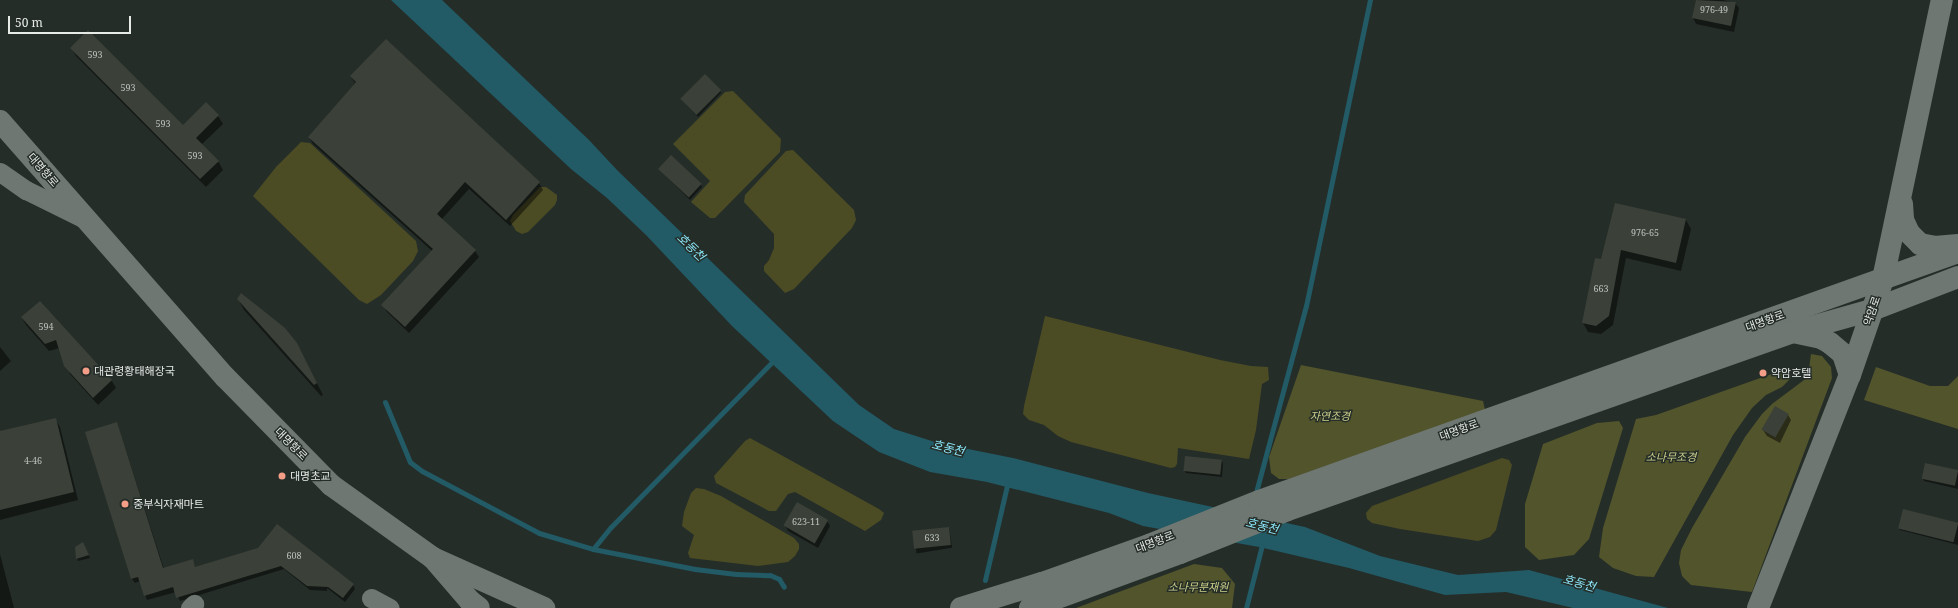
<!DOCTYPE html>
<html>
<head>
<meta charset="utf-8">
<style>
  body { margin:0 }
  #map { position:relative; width:1958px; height:608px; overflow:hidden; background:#252d29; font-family:"Noto Serif","Noto Sans KR",serif }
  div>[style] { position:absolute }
  .green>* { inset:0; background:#4b4c24 }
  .forest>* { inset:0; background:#52542b }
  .water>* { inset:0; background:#225a65 }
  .shadow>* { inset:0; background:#0007; transform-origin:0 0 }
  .stream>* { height:5px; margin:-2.5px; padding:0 2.5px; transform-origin:2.5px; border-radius:2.5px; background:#225a65 }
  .building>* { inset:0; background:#3b4039; transform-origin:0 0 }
  .minor>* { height:19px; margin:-9.5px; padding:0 9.5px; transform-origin:9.5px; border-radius:9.5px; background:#6e7772 }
  .tertiary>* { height:22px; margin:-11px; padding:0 11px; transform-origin:11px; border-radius:11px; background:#6e7772 }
  .secondary>* { height:22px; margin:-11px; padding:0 11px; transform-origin:11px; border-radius:11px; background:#6e7772 }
  .dots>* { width:11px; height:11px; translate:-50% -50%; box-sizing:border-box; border:2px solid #252d29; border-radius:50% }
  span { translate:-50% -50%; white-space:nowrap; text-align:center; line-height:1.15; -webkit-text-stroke:3px #252d29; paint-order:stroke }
  .number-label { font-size:9px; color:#bbc0bc }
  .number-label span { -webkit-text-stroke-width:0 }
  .street-label { font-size:11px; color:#e6ebe8 }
  .poi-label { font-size:11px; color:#e6ebe8 }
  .left { translate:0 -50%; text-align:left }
  .park-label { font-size:11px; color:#ccd08a; font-style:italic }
  .water-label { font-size:12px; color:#8be7f9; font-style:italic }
  .scale { position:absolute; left:8px; top:16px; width:123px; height:18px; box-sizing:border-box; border:2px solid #e6ebe8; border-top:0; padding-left:5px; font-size:12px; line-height:14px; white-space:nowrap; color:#e6ebe8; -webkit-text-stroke:3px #252d29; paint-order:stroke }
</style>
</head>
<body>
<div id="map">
  <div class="green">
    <div style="clip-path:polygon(733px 91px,781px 139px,780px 152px,715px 218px,710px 218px,691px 202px,710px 181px,673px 144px,725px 92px)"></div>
    <div style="clip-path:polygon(301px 142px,310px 143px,416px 241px,418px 251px,413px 261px,381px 295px,367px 304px,359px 300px,253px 196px,276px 167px)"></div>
    <div style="clip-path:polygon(793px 150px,854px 210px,856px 220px,852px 228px,794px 289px,785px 293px,764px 271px,764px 266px,769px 260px,774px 248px,774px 234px,744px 202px,745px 195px,786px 151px)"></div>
    <div style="clip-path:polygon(540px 187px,546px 187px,557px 195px,557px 200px,555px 205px,528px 232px,522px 234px,516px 231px,510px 221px,513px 215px)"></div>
    <div style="clip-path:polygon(1045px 316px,1220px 360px,1251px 366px,1268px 367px,1269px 380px,1262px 384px,1256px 430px,1249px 459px,1178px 448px,1177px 464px,1175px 467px,1171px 468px,1071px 442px,1058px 436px,1044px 425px,1029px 420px,1023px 414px,1024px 406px)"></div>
    <div style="clip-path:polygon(750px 438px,879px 509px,884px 513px,881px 520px,865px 531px,795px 492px,788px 494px,776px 511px,769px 511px,716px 483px,714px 476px,745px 441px)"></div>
    <div style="clip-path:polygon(1502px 458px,1509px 460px,1512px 465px,1496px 530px,1490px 537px,1478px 541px,1400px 529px,1372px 523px,1367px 519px,1366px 513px,1372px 506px)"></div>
    <div style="clip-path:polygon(696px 488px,704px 489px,721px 496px,794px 538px,799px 544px,799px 549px,795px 556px,788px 562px,758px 566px,690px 558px,688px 553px,694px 535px,682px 526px,684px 512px,691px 493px)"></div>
  </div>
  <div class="forest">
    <div style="clip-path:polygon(1811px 354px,1822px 356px,1831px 367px,1832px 378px,1752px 592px,1691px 585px,1682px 576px,1679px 563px,1681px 550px,1692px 528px,1745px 437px,1762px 414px,1772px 404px,1808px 377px)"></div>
    <div style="clip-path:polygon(1301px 365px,1483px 401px,1485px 410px,1289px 479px,1279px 479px,1271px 473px,1269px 457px)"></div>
    <div style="clip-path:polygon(1876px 367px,1930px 386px,1948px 386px,1958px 376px,1958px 429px,1864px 400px)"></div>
    <div style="clip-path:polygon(1786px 369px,1792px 377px,1782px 387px,1766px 395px,1752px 408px,1733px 435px,1654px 577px,1636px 576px,1613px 568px,1599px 557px,1603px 528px,1636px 419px,1656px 415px)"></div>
    <div style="clip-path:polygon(1619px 421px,1623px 428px,1589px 539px,1574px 555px,1539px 560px,1525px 547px,1525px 504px,1543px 444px,1597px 423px)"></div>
    <div style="clip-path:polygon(1194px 564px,1222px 568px,1235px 584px,1232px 608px,1076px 608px)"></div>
  </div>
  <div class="water">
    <div style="clip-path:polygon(391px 0,442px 0,589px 140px,617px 170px,859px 405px,894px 429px,938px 443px,1013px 458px,1148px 493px,1305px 527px,1380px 556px,1458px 575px,1529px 570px,1668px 608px,1573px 608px,1506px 592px,1445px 595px,1349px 568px,1259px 547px,1143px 526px,1109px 513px,987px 482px,930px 472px,879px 452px,833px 421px,732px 326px,646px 235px,607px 198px,571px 169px)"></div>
  </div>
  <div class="shadow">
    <div style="clip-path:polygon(1697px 0,1723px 0,1735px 3px,1739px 8px,1734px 32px,1696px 24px,1693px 18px)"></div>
    <div style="clip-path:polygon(386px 40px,539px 183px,543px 190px,510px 226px,469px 189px,442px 219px,475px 251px,479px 257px,409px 333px,387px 312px,383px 305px,432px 251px,313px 144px,309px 137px,355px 83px,351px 77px)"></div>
    <div style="clip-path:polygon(71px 48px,183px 126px,218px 116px,223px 124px,201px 145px,218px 161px,223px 170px,206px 187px,76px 56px)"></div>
    <div style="clip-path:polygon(720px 90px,721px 93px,698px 117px,682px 100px)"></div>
    <div style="clip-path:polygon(659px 169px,701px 185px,702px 187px,690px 200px)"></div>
    <div style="clip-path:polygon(1616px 204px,1686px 220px,1691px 229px,1681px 271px,1626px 258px,1613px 325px,1601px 334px,1588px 332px,1583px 323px,1602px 261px)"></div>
    <div style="clip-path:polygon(238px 299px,303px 356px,323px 395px,321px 396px,244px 310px)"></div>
    <div style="clip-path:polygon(39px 302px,112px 381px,116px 388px,98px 405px,70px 374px,60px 348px,49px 351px,26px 325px,22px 318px)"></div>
    <div style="clip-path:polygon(0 347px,11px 361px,0 371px)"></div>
    <div style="clip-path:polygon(1788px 415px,1791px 420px,1780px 443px,1767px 436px,1763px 430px)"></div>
    <div style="clip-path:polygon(55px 419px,60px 427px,78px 500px,0 520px,0 433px)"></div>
    <div style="clip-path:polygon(117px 423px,164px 569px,192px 561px,196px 568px,259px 549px,353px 585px,355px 589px,345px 602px,327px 588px,327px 591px,310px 590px,284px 569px,180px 601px,176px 592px,147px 600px,140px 581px,135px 583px,132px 579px)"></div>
    <div style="clip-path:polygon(1222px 461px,1223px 464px,1222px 477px,1186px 473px,1184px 470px)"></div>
    <div style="clip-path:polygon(1958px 471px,1958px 489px,1924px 481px,1923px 479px)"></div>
    <div style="clip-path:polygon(827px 521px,830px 526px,818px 548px,788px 531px,785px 525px)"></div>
    <div style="clip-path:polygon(1958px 524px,1958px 545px,1900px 530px,1899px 528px)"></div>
    <div style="left:949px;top:528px;width:20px;height:36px;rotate:81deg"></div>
    <div style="clip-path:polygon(84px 546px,90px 558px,78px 561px,77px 558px)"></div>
    <div style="clip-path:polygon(0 554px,14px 608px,0 608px)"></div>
  </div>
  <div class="stream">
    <div style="left:385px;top:402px;width:65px;rotate:67.4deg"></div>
    <div style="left:410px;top:462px;width:15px;rotate:37deg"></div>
    <div style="left:422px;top:471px;width:132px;rotate:27.9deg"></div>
    <div style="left:539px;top:533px;width:56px;rotate:16.5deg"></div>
    <div style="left:593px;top:549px;width:28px;rotate:-51deg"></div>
    <div style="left:611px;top:527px;width:235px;rotate:-45.7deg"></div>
    <div style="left:1255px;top:496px;width:197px;rotate:-75deg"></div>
    <div style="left:1306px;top:306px;width:313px;rotate:-78.2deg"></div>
    <div style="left:593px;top:549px;width:104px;rotate:11.1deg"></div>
    <div style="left:695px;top:569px;width:41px;rotate:7deg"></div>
    <div style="left:736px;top:574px;width:34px;rotate:2deg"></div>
    <div style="left:770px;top:575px;width:10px;rotate:24deg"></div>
    <div style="left:779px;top:579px;width:9px;rotate:58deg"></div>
    <div style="left:985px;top:580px;width:102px;rotate:-76.9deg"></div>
    <div style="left:1246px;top:608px;width:69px;rotate:-75.8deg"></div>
  </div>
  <div class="building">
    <div style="clip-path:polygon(1696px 0,1736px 2px,1731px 26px,1692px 18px)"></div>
    <div style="clip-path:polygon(88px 30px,183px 125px,206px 102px,219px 115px,196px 138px,219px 161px,200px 179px,70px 48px)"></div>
    <div style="clip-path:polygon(386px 39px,540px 182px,506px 220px,465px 182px,437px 214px,476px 250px,405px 327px,381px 305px,433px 249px,308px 137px,356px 82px,350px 76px)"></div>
    <div style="left:705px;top:74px;width:23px;height:35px;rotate:45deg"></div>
    <div style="left:671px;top:155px;width:42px;height:19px;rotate:43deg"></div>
    <div style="clip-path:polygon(1615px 203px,1686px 219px,1676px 263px,1621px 250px,1609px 316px,1596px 326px,1582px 323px,1595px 258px,1601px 259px)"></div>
    <div style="clip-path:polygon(241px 293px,285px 328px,297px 343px,317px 383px,314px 385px,237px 299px)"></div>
    <div style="clip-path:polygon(40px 301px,112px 380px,93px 398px,64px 366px,56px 340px,45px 344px,21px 317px)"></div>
    <div style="left:1775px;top:406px;width:16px;height:27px;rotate:30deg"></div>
    <div style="clip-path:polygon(56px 418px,74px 492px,0 510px,0 431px)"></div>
    <div style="clip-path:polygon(117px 422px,163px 568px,193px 559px,195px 567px,258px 548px,277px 524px,354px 584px,343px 598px,328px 587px,307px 586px,281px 566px,176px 598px,173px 587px,144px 596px,138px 577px,131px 579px,85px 432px)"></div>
    <div style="left:1185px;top:456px;width:37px;height:15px;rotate:6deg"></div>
    <div style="left:1925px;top:463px;width:34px;height:16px;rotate:12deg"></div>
    <div style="left:797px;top:502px;width:36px;height:27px;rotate:30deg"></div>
    <div style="left:1903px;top:509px;width:57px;height:20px;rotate:14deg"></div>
    <div style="left:949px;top:527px;width:18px;height:37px;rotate:84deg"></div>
    <div style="clip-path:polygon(83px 542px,89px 555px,76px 559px,75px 547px)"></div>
  </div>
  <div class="minor">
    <div style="left:0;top:172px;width:32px;rotate:35deg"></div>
    <div style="left:26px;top:190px;width:66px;rotate:26.2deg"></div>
    <div style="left:371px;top:598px;width:21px;rotate:28deg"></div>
    <div style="left:190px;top:608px;width:6px;rotate:-45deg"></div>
  </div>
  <div class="tertiary">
    <div style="left:1902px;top:204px;width:16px;rotate:86deg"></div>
    <div style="left:1903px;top:220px;width:14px;rotate:65deg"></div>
    <div style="left:1909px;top:233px;width:16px;rotate:45deg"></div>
    <div style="left:1920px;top:244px;width:15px;rotate:11deg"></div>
    <div style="left:1935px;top:247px;width:23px;rotate:-5deg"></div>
    <div style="left:1793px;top:332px;width:29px;rotate:12deg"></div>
    <div style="left:1821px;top:338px;width:10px;rotate:29deg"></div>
    <div style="left:1830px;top:343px;width:17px;rotate:40deg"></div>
    <div style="left:1843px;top:354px;width:22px;rotate:72deg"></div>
    <div style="left:433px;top:558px;width:57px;rotate:49.3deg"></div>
    <div style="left:470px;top:601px;width:11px;rotate:38deg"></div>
    <div style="left:1758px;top:608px;width:251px;rotate:-68.5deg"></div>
    <div style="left:1850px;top:375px;width:102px;rotate:-71deg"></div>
    <div style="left:1883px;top:279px;width:285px;rotate:-78.1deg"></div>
  </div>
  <div class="secondary">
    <div style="left:0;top:121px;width:341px;rotate:48.7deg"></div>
    <div style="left:225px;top:377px;width:151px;rotate:45.5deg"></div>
    <div style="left:331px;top:485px;width:125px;rotate:35.6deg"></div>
    <div style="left:433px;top:558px;width:122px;rotate:24.2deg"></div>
    <div style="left:961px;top:608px;width:85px;rotate:-17.2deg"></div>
    <div style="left:1042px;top:583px;width:114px;rotate:-19.6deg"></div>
    <div style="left:1149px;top:545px;width:118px;rotate:-21.8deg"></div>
    <div style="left:1259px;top:501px;width:742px;rotate:-19.61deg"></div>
    <div style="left:1030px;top:608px;width:160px;rotate:-20.1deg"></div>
    <div style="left:1180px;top:553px;width:116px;rotate:-21.7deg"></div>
    <div style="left:1288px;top:510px;width:535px;rotate:-19.42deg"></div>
    <div style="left:1793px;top:332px;width:82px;rotate:-15.6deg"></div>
    <div style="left:1872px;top:310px;width:92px;rotate:-21deg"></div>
  </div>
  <div class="dots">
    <div style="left:86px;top:371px;background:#f49e88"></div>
    <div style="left:1763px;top:373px;background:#f49e88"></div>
    <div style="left:282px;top:476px;background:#f49e88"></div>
    <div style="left:125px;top:504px;background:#f49e88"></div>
  </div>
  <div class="number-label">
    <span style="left:1714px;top:10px">976-49</span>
    <span style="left:95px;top:55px">593</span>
    <span style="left:128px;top:88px">593</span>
    <span style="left:163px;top:124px">593</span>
    <span style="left:195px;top:156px">593</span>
    <span style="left:1645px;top:233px">976-65</span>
    <span style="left:1601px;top:289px">663</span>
    <span style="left:46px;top:327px">594</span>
    <span style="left:33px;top:461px">4-46</span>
    <span style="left:806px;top:522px">623-11</span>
    <span style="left:932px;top:538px">633</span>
    <span style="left:294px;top:556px">608</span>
  </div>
  <div class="street-label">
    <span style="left:43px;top:170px;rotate:49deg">대명항로</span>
    <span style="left:1872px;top:311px;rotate:-71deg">약암로</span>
    <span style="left:1765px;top:321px;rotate:-20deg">대명항로</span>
    <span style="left:1459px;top:430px;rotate:-20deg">대명항로</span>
    <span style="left:291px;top:444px;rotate:45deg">대명항로</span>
    <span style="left:1155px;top:542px;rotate:-21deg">대명항로</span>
  </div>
  <div class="poi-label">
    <span class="left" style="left:94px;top:371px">대관령황태해장국</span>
    <span class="left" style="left:1771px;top:373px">약암호텔</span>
    <span class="left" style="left:290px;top:476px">대명초교</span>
    <span class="left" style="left:133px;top:504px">중부식자재마트</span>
  </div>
  <div class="park-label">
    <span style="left:1330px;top:416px">자연조경</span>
    <span style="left:1671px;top:457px">소나무조경</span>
    <span style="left:1198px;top:587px">소나무분재원</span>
  </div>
  <div class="water-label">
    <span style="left:691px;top:247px;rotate:44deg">호동천</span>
    <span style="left:948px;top:448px;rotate:14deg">호동천</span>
    <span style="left:1262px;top:526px;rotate:14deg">호동천</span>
    <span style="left:1579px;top:583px;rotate:16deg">호동천</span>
  </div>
  <div class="scale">50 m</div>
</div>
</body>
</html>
